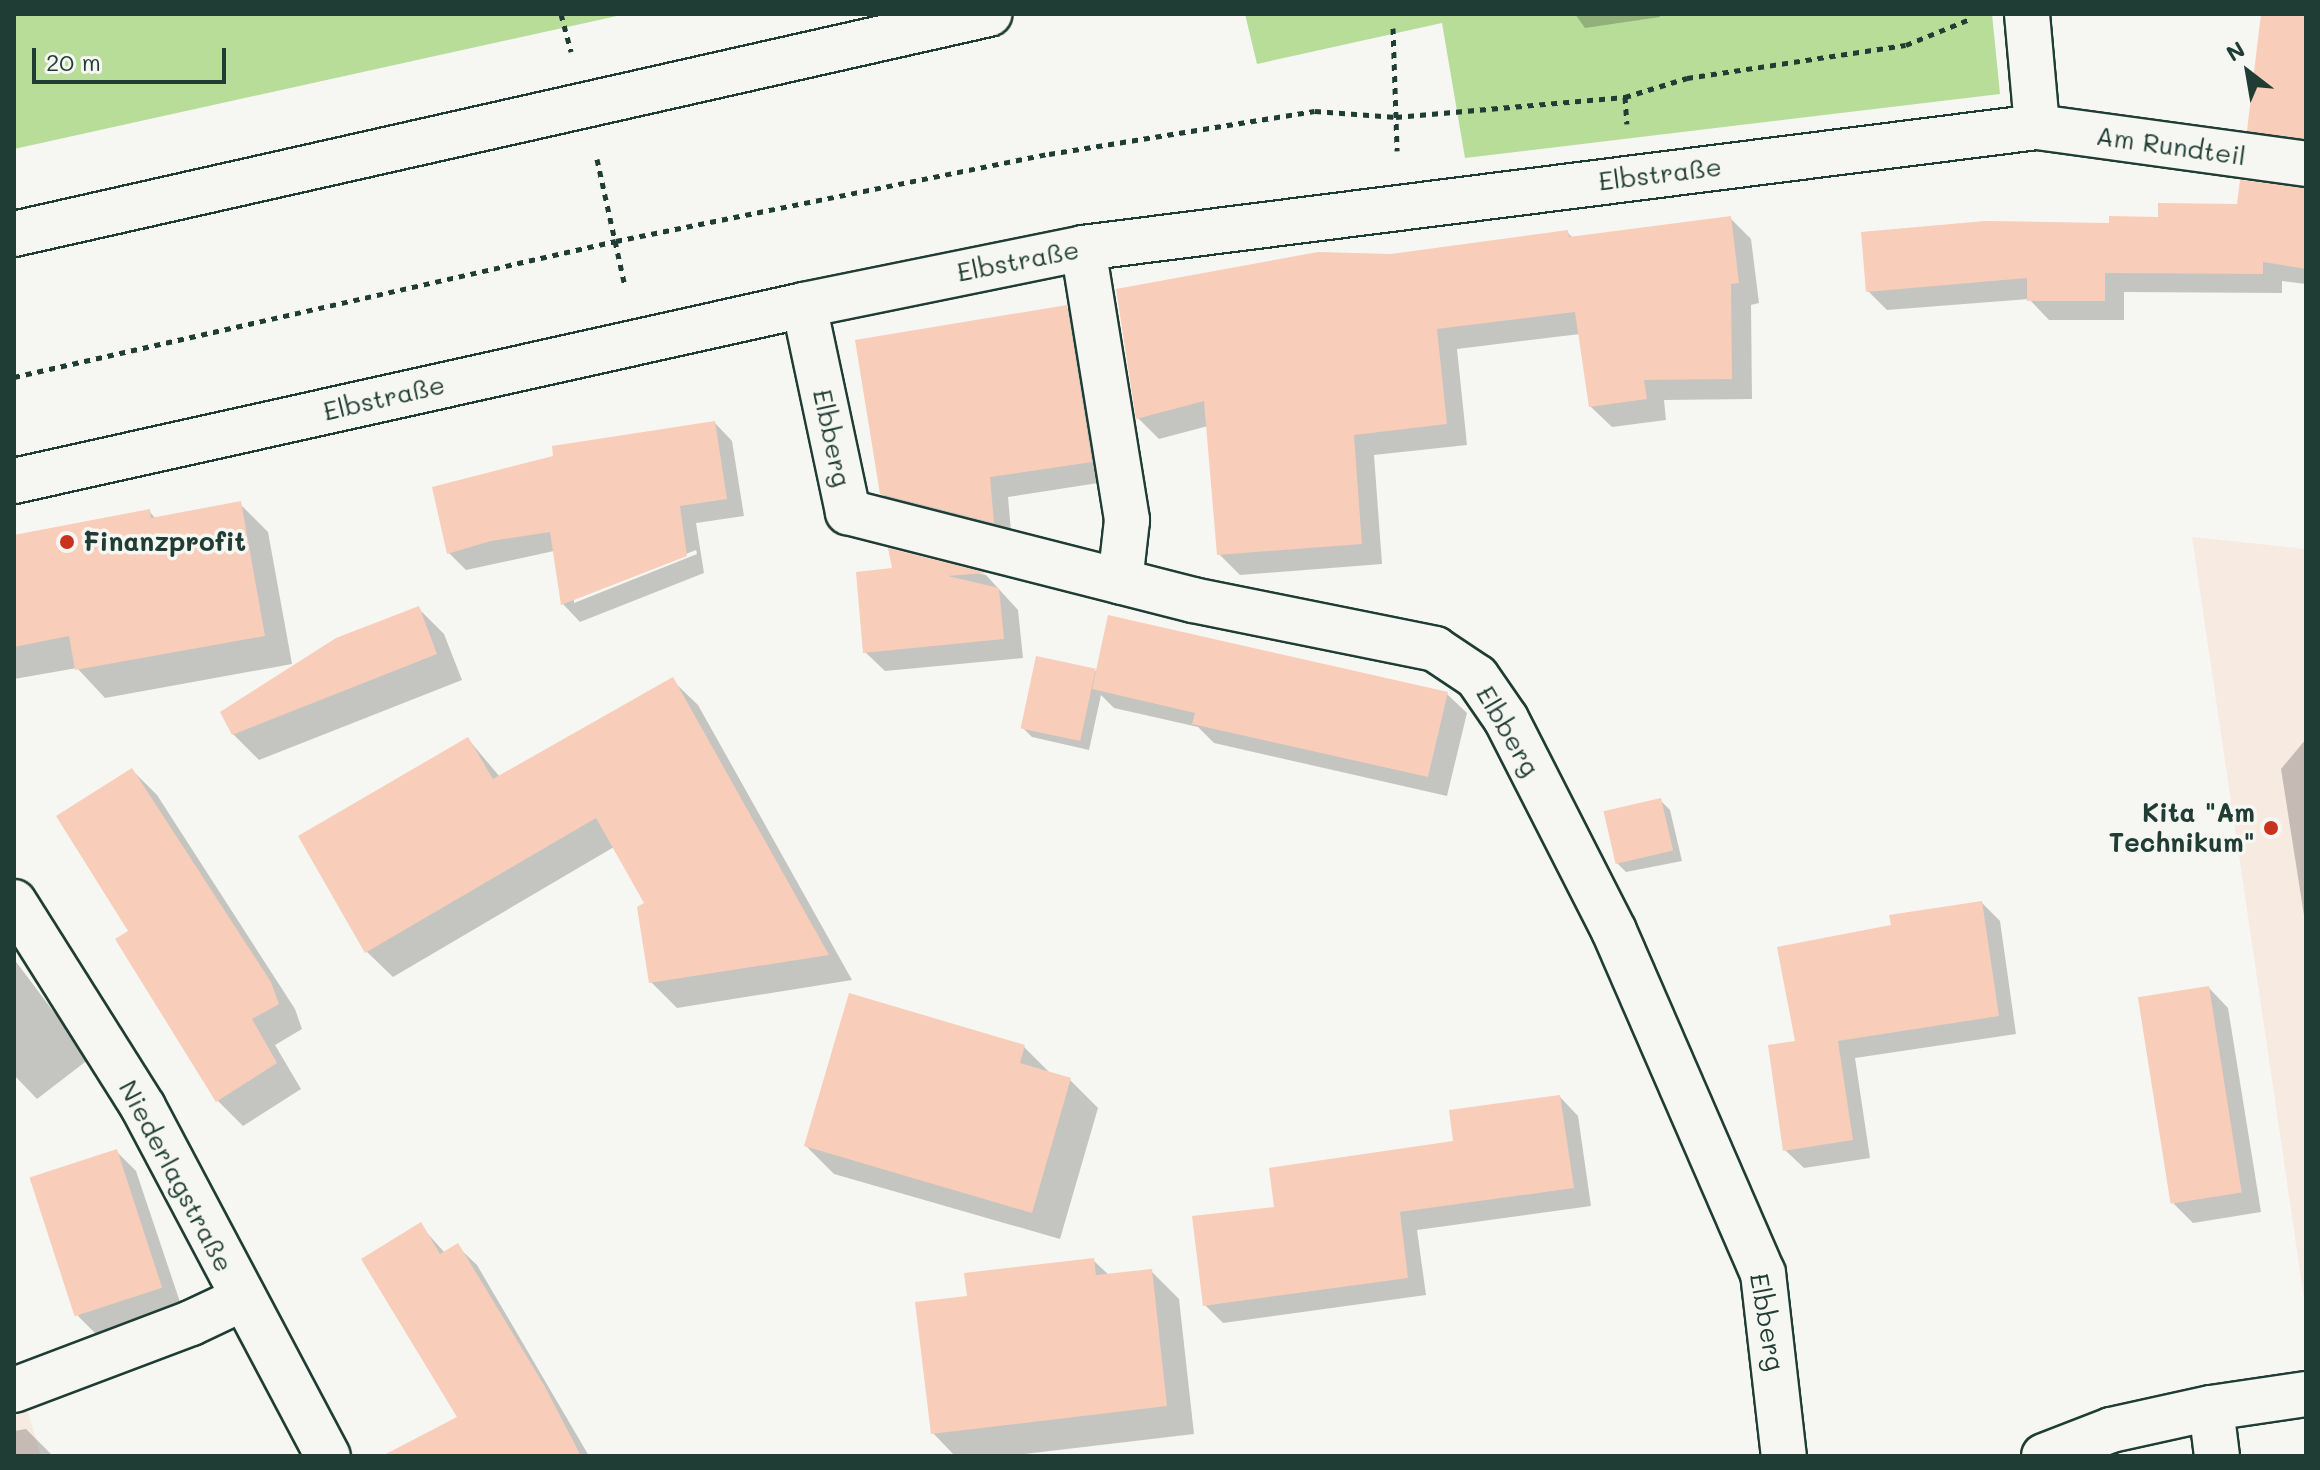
<!DOCTYPE html>
<html>
<head>
<meta charset="utf-8">
<style>
  body { margin:0 }
  #map { position:relative; width:2320px; height:1470px; overflow:hidden; background:#f6f6f2; font-family:Mali,sans-serif }
  div>[style] { position:absolute }
  .built>* { inset:0; background:#f7eae1 }
  .green>* { inset:0; background:#b7dd98 }
  .shadow>* { inset:0; background:#0003 }
  .building>* { inset:0; background:#f8cdb9; transform-origin:0 0 }
  .path>* { height:5px; margin-top:-2.5px; transform-origin:0; background:repeating-linear-gradient(90deg,#1f3d34 0 6px,transparent 0 12px) }
  .roads { filter:drop-shadow(2px 0 #1f3d34) drop-shadow(-2px 0 #1f3d34) drop-shadow(0 2px #1f3d34) drop-shadow(0 -2px #1f3d34) }
  .minor>* { height:44px; margin:-22px; padding:0 22px; transform-origin:22px; border-radius:22px; background:#f6f6f2 }
  .dots>* { width:22px; height:22px; translate:-50% -50%; box-sizing:border-box; border:4px solid #f6f6f2; border-radius:50% }
  span { translate:-50% -50%; white-space:nowrap; text-align:center; line-height:1.15; -webkit-text-stroke:7px #f6f6f2; paint-order:stroke }
  .street-label { font-size:26px; color:#1f3d34 }
  .poi-label { font-size:26px; color:#1f3d34; font-weight:700 }
  .left { translate:0 -50%; text-align:left }
  .right { translate:-100% -50%; text-align:right }
  .frame { position:absolute; inset:0; border:16px solid #1f3d34; pointer-events:none }
  .north { position:absolute; left:2208px; top:32px; width:80px; height:80px; -webkit-text-stroke:6px #f6f6f2; paint-order:stroke; rotate:329deg; font-size:22px; font-weight:700; line-height:32px; text-align:center; color:#1f3d34 }
  .north::after { content:''; display:block; margin:auto; width:28px; height:36px; background:#1f3d34; clip-path:polygon(50% 0,100% 100%,50% 72%,0 100%) }
  .scale { position:absolute; left:32px; top:48px; width:194px; height:36px; box-sizing:border-box; border:4px solid #1f3d34; border-top:0; padding-left:10px; font-size:24px; line-height:28px; white-space:nowrap; color:#1f3d34; -webkit-text-stroke:6px #f6f6f2; paint-order:stroke }
</style>
</head>
<body>
<div id="map">
  <div class="built">
    <div style="clip-path:polygon(2192px 537px,2306px 549px,2306px 1313px,2276px 1107px)"></div>
    <div style="clip-path:polygon(14px 1395px,26px 1406px,41px 1456px,14px 1456px)"></div>
  </div>
  <div class="green">
    <div style="clip-path:polygon(14px 14px,626px 14px,14px 149px)"></div>
    <div style="clip-path:polygon(1245px 14px,1992px 14px,2000px 94px,1465px 158px,1442px 23px,1257px 64px)"></div>
  </div>
  <div class="shadow">
    <div style="clip-path:polygon(1575px 14px,1659px 14px,1660px 17px,1585px 28px)"></div>
    <div style="clip-path:polygon(2263px 14px,2306px 14px,2306px 155px,2268px 150px,2249px 130px)"></div>
    <div style="clip-path:polygon(2306px 189px,2306px 284px,2282px 281px,2282px 293px,2124px 292px,2124px 320px,2049px 320px,2029px 299px,1887px 310px,1868px 291px,2111px 225px,2239px 206px)"></div>
    <div style="clip-path:polygon(1730px 218px,1751px 239px,1759px 303px,1751px 305px,1752px 399px,1664px 400px,1666px 420px,1612px 427px,1591px 407px,1580px 334px,1457px 349px,1467px 445px,1374px 455px,1382px 564px,1240px 575px,1219px 554px,1208px 426px,1159px 439px,1138px 418px,1391px 256px,1567px 232px,1573px 238px)"></div>
    <div style="clip-path:polygon(1066px 307px,1086px 327px,1111px 481px,1008px 497px,1012px 542px,901px 513px,881px 493px)"></div>
    <div style="clip-path:polygon(evenodd,715px 423px,732px 441px,744px 516px,696px 523px,704px 573px,580px 622px,563px 604px,554px 551px,466px 570px,449px 553px,556px 458px,715px 423px,696px 550px,697px 554px,574px 603px,574px 598px,696px 550px)"></div>
    <div style="clip-path:polygon(240px 504px,268px 532px,292px 664px,105px 698px,77px 668px,14px 679px,14px 537px,149px 511px,156px 519px)"></div>
    <div style="clip-path:polygon(891px 551px,986px 575px,1018px 610px,1023px 658px,885px 671px,865px 652px,894px 570px)"></div>
    <div style="clip-path:polygon(418px 608px,444px 634px,462px 680px,259px 760px,233px 734px)"></div>
    <div style="clip-path:polygon(1095px 671px,1447px 694px,1467px 713px,1447px 796px,1214px 743px,1198px 727px,1114px 708px,1101px 695px,1089px 750px,1032px 737px,1022px 727px)"></div>
    <div style="clip-path:polygon(672px 680px,698px 705px,852px 980px,677px 1008px,651px 982px,646px 904px,614px 847px,393px 977px,367px 952px,468px 739px,500px 777px)"></div>
    <div style="clip-path:polygon(2306px 739px,2306px 928px,2281px 769px)"></div>
    <div style="clip-path:polygon(132px 770px,157px 795px,295px 1009px,302px 1029px,275px 1045px,301px 1089px,243px 1126px,218px 1101px)"></div>
    <div style="clip-path:polygon(1660px 800px,1670px 810px,1682px 861px,1626px 872px,1617px 863px)"></div>
    <div style="clip-path:polygon(1982px 903px,2000px 921px,2016px 1034px,1855px 1058px,1870px 1158px,1804px 1168px,1785px 1150px,1798px 1042px,1893px 927px)"></div>
    <div style="clip-path:polygon(14px 959px,89px 1059px,37px 1099px,14px 1075px)"></div>
    <div style="clip-path:polygon(2209px 988px,2228px 1008px,2261px 1212px,2193px 1223px,2174px 1204px)"></div>
    <div style="clip-path:polygon(1024px 1047px,1052px 1075px,1070px 1080px,1098px 1108px,1060px 1239px,834px 1174px,806px 1146px)"></div>
    <div style="clip-path:polygon(1560px 1097px,1578px 1116px,1591px 1206px,1417px 1230px,1426px 1295px,1223px 1323px,1205px 1305px,1456px 1143px)"></div>
    <div style="clip-path:polygon(116px 1151px,136px 1171px,182px 1308px,98px 1336px,78px 1316px)"></div>
    <div style="clip-path:polygon(420px 1225px,445px 1253px,457px 1246px,477px 1265px,589px 1456px,456px 1456px,460px 1418px)"></div>
    <div style="clip-path:polygon(1093px 1260px,1110px 1276px,1151px 1271px,1179px 1299px,1194px 1434px,1007px 1456px,955px 1456px,933px 1433px,969px 1298px)"></div>
    <div style="clip-path:polygon(26px 1429px,53px 1456px,14px 1456px,14px 1431px)"></div>
  </div>
  <div class="building">
    <div style="clip-path:polygon(2261px 14px,2306px 14px,2306px 139px,2247px 131px)"></div>
    <div style="clip-path:polygon(2240px 180px,2306px 188px,2306px 269px,2263px 262px,2263px 274px,2105px 273px,2105px 301px,2027px 301px,2027px 278px,1866px 292px,1861px 232px,1985px 221px,2109px 223px,2109px 216px,2158px 217px,2158px 203px,2237px 204px)"></div>
    <div style="clip-path:polygon(1731px 216px,1739px 283px,1731px 284px,1732px 379px,1644px 380px,1647px 399px,1589px 407px,1575px 312px,1437px 329px,1447px 424px,1354px 435px,1362px 544px,1217px 555px,1204px 401px,1136px 419px,1116px 289px,1318px 252px,1391px 254px,1568px 230px,1569px 237px)"></div>
    <div style="clip-path:polygon(1067px 305px,1092px 462px,990px 477px,994px 523px,880px 494px,855px 340px)"></div>
    <div style="clip-path:polygon(715px 421px,727px 499px,680px 506px,687px 556px,561px 605px,550px 532px,491px 541px,447px 554px,432px 487px,553px 456px,552px 446px)"></div>
    <div style="clip-path:polygon(241px 501px,265px 636px,75px 670px,69px 636px,14px 647px,14px 535px,150px 509px,151px 518px)"></div>
    <div style="clip-path:polygon(888px 548px,987px 573px,948px 576px,999px 588px,1004px 639px,863px 653px,856px 572px,892px 568px)"></div>
    <div style="clip-path:polygon(419px 606px,437px 654px,232px 735px,220px 712px,336px 638px)"></div>
    <div style="clip-path:polygon(1108px 615px,1448px 692px,1428px 777px,1192px 724px,1195px 713px,1092px 689px)"></div>
    <div style="left:1036px;top:656px;width:61px;height:74px;rotate:12deg"></div>
    <div style="clip-path:polygon(673px 677px,829px 955px,649px 983px,637px 907px,644px 903px,596px 818px,365px 953px,298px 836px,468px 737px,493px 779px)"></div>
    <div style="clip-path:polygon(132px 768px,271px 982px,279px 1004px,252px 1019px,277px 1063px,216px 1102px,115px 939px,128px 931px,56px 816px)"></div>
    <div style="left:1661px;top:798px;width:54px;height:59px;rotate:77deg"></div>
    <div style="clip-path:polygon(1982px 901px,1999px 1016px,1838px 1041px,1853px 1140px,1783px 1151px,1768px 1045px,1795px 1041px,1777px 947px,1891px 925px,1889px 915px)"></div>
    <div style="left:2209px;top:986px;width:209px;height:72px;rotate:81deg"></div>
    <div style="clip-path:polygon(849px 993px,1025px 1045px,1020px 1063px,1071px 1078px,1032px 1213px,804px 1146px)"></div>
    <div style="clip-path:polygon(1560px 1095px,1574px 1188px,1400px 1212px,1408px 1278px,1203px 1306px,1192px 1216px,1274px 1207px,1269px 1168px,1453px 1141px,1449px 1110px)"></div>
    <div style="left:117px;top:1149px;width:146px;height:92px;rotate:72deg"></div>
    <div style="clip-path:polygon(421px 1222px,440px 1254px,458px 1243px,544px 1385px,581px 1456px,382px 1456px,457px 1417px,361px 1259px)"></div>
    <div style="clip-path:polygon(1094px 1258px,1096px 1275px,1152px 1269px,1167px 1406px,931px 1434px,915px 1302px,967px 1296px,964px 1273px)"></div>
  </div>
  <div class="path">
    <div style="left:561px;top:14px;width:39px;rotate:75deg"></div>
    <div style="left:1393px;top:28px;width:123px;rotate:88.1deg"></div>
    <div style="left:1625px;top:97px;width:27px;rotate:86deg"></div>
    <div style="left:597px;top:159px;width:130px;rotate:77.6deg"></div>
    <div style="left:14px;top:377px;width:617px;rotate:-12.73deg"></div>
    <div style="left:616px;top:241px;width:442px;rotate:-11.4deg"></div>
    <div style="left:1049px;top:154px;width:269px;rotate:-9.2deg"></div>
    <div style="left:1315px;top:111px;width:81px;rotate:4.2deg"></div>
    <div style="left:1396px;top:117px;width:230px;rotate:-5deg"></div>
    <div style="left:1625px;top:97px;width:65px;rotate:-17deg"></div>
    <div style="left:1687px;top:78px;width:221px;rotate:-8.6deg"></div>
    <div style="left:1906px;top:45px;width:69px;rotate:-22.1deg"></div>
  </div>
  <div class="roads">
    <div class="minor">
      <div style="left:2027px;top:14px;width:113px;rotate:84.9deg"></div>
      <div style="left:14px;top:234px;width:1000px;rotate:-12.72deg"></div>
      <div style="left:1083px;top:248px;width:276px;rotate:80.8deg"></div>
      <div style="left:1127px;top:520px;width:62px;rotate:96.4deg"></div>
      <div style="left:804px;top:305px;width:212px;rotate:78deg"></div>
      <div style="left:848px;top:512px;width:356px;rotate:14.3deg"></div>
      <div style="left:1193px;top:600px;width:247px;rotate:11.4deg"></div>
      <div style="left:1435px;top:649px;width:50px;rotate:33.7deg"></div>
      <div style="left:1477px;top:677px;width:51px;rotate:55.4deg"></div>
      <div style="left:1506px;top:719px;width:238px;rotate:63deg"></div>
      <div style="left:1614px;top:931px;width:373px;rotate:66.5deg"></div>
      <div style="left:1763px;top:1273px;width:184px;rotate:83.5deg"></div>
      <div style="left:14px;top:481px;width:809px;rotate:-12.56deg"></div>
      <div style="left:804px;top:305px;width:285px;rotate:-11.5deg"></div>
      <div style="left:1083px;top:248px;width:962px;rotate:-7.23deg"></div>
      <div style="left:2037px;top:127px;width:272px;rotate:7.8deg"></div>
      <div style="left:14px;top:902px;width:242px;rotate:57.8deg"></div>
      <div style="left:143px;top:1107px;width:395px;rotate:62.1deg"></div>
      <div style="left:14px;top:1390px;width:189px;rotate:-20.7deg"></div>
      <div style="left:191px;top:1323px;width:56px;rotate:-25.2deg"></div>
      <div style="left:2211px;top:1408px;width:48px;rotate:82.9deg"></div>
      <div style="left:2044px;top:1456px;width:72px;rotate:-21.2deg"></div>
      <div style="left:2111px;top:1430px;width:102px;rotate:-12.4deg"></div>
      <div style="left:2211px;top:1408px;width:96px;rotate:-8.4deg"></div>
    </div>
  </div>
  <div class="dots">
    <div style="left:67px;top:542px;background:#c8321e"></div>
    <div style="left:2271px;top:828px;background:#c8321e"></div>
  </div>
  <div class="street-label">
    <span style="left:2171px;top:146px;rotate:8deg">Am Rundteil</span>
    <span style="left:1660px;top:174px;rotate:-7deg">Elbstraße</span>
    <span style="left:1018px;top:261px;rotate:-11deg">Elbstraße</span>
    <span style="left:384px;top:398px;rotate:-13deg">Elbstraße</span>
    <span style="left:832px;top:438px;rotate:78deg">Elbberg</span>
    <span style="left:1508px;top:731px;rotate:60deg">Elbberg</span>
    <span style="left:176px;top:1176px;rotate:62deg">Niederlagstraße</span>
    <span style="left:1767px;top:1322px;rotate:80deg">Elbberg</span>
  </div>
  <div class="poi-label">
    <span class="left" style="left:83px;top:542px">Finanzprofit</span>
    <span class="right" style="left:2255px;top:828px">Kita "Am<br>Technikum"</span>
  </div>
  <div class="frame"></div>
  <div class="north">N</div>
  <div class="scale">20 m</div>
</div>
</body>
</html>
